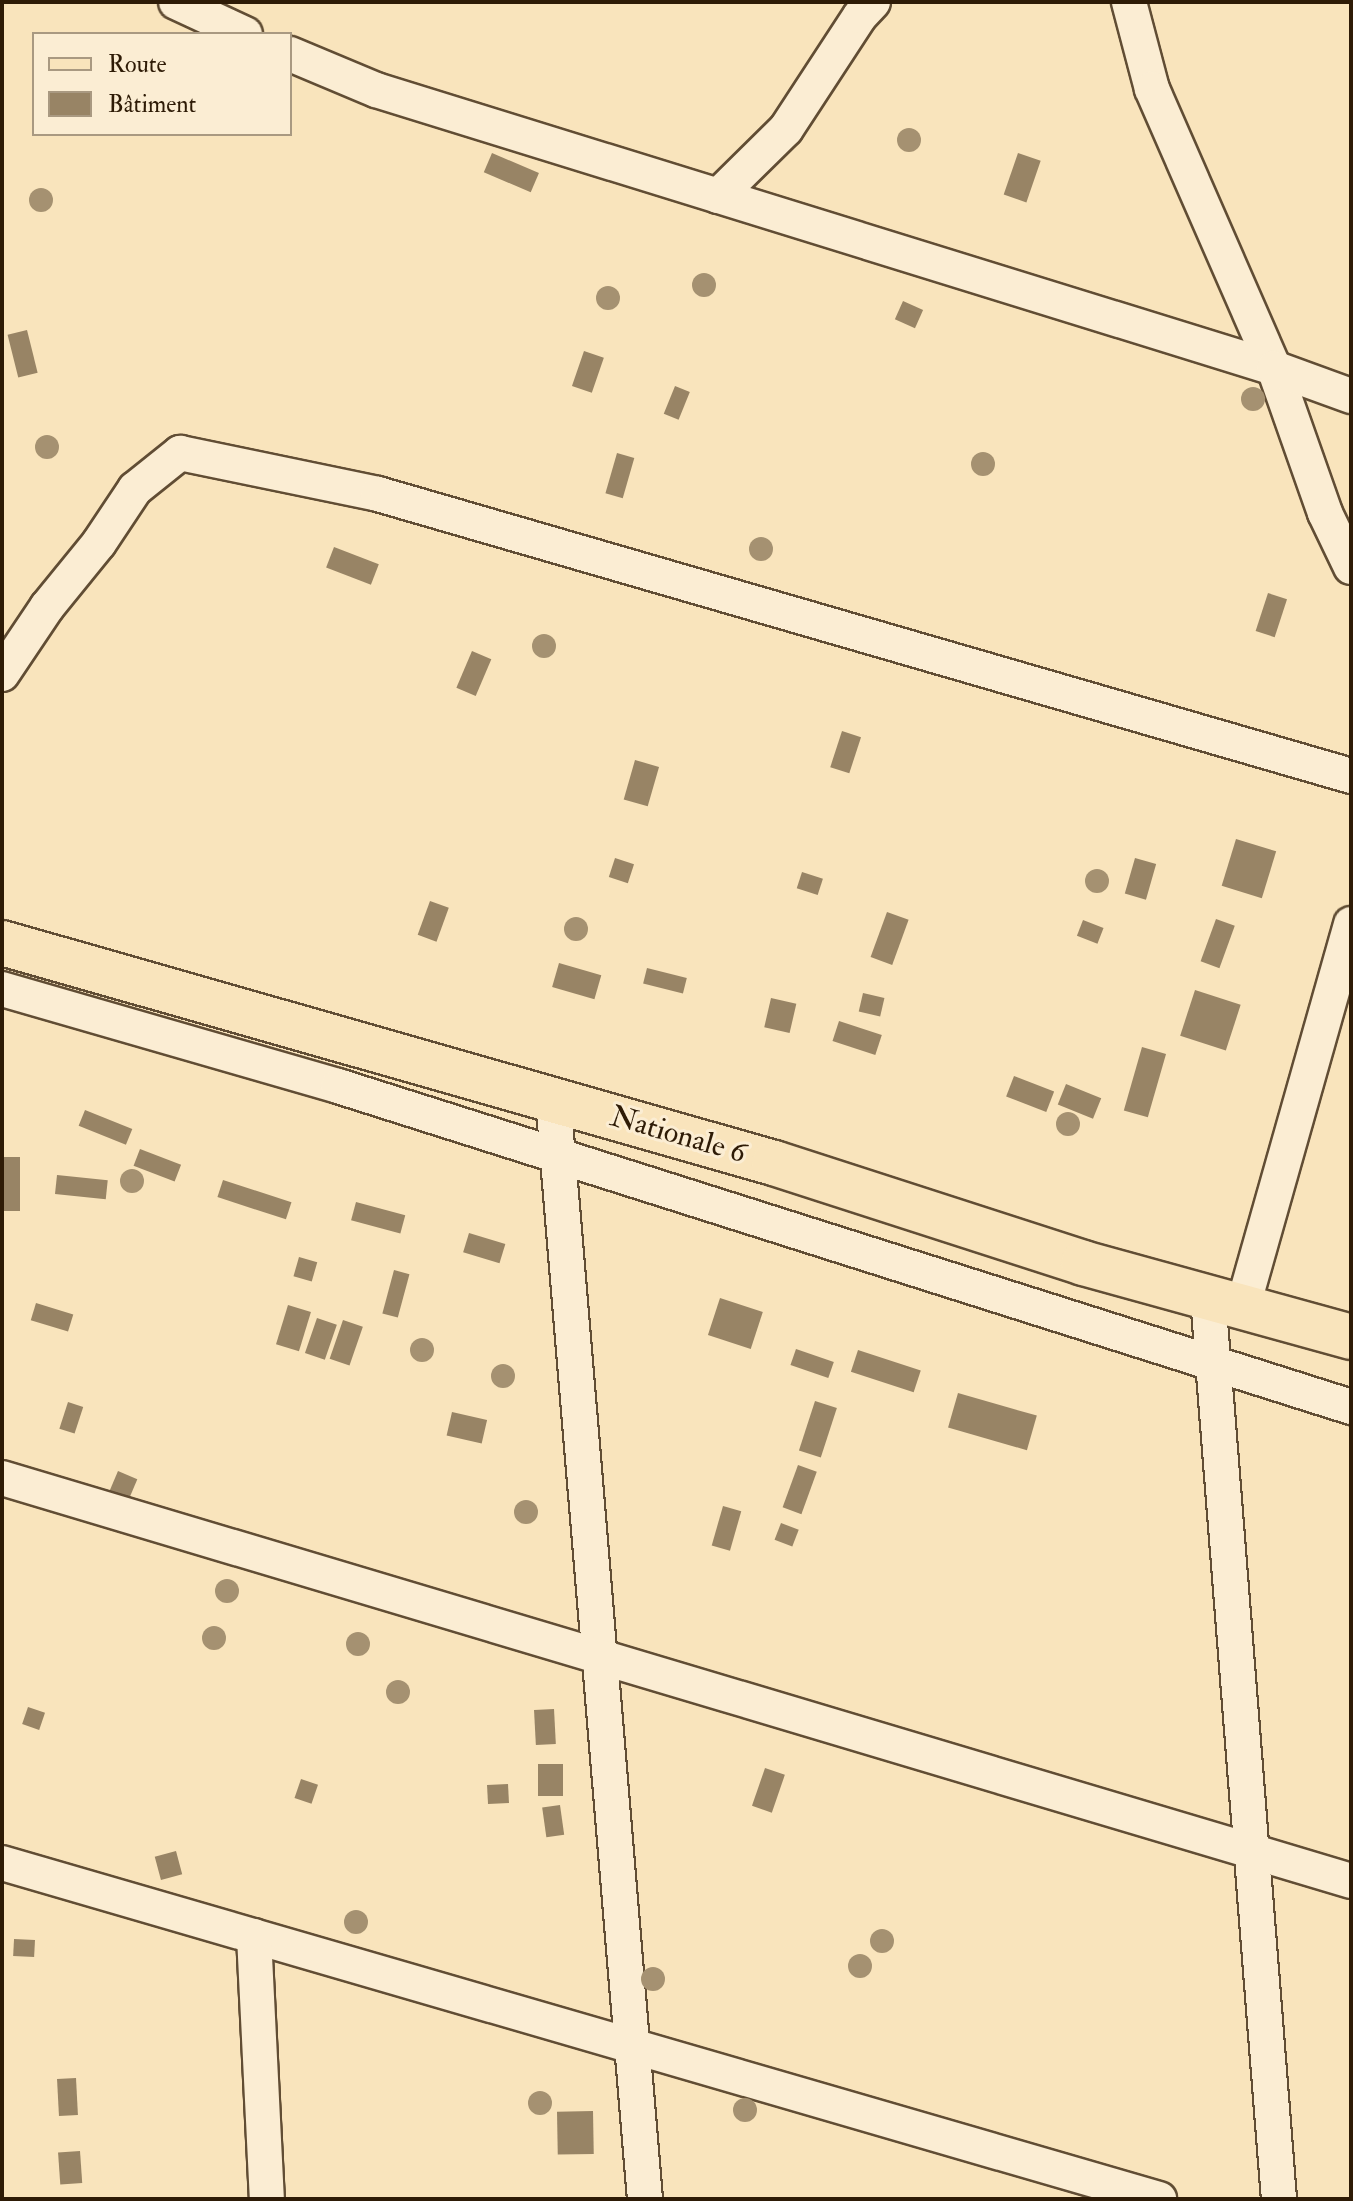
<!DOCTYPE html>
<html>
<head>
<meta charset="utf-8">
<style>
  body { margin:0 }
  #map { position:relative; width:1353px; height:2201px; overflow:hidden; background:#f9e4bc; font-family:"IM FELL Double Pica",serif }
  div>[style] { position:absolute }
  .building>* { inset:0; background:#988465; transform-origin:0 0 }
  .roads { filter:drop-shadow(2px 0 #614d34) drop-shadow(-2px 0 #614d34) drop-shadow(0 2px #614d34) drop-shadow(0 -2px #614d34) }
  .minor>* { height:34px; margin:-17px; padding:0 17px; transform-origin:17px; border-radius:17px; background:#fbedd3 }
  .primary>* { height:44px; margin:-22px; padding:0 22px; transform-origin:22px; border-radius:22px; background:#f9e4bc }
  .trees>* { width:24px; height:24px; margin:-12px; border-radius:50%; background:#a59171 }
  span { translate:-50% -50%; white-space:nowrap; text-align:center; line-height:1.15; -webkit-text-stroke:6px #fbedd3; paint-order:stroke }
  .street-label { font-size:30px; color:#2e1b06 }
  .frame { position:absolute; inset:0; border:4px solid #2e1b06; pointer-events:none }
  .legend { position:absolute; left:32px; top:32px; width:260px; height:104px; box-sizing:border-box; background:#fbedd3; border:2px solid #a99981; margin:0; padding:10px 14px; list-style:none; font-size:24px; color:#2e1b06 }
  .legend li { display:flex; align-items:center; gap:16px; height:40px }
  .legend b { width:40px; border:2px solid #a99981 }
</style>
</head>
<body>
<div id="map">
  <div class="building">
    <div style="left:492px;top:153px;width:51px;height:21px;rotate:23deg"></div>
    <div style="left:1018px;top:153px;width:24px;height:44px;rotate:19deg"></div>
    <div style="left:903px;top:301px;width:22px;height:20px;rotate:24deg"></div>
    <div style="left:27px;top:330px;width:44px;height:20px;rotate:76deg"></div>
    <div style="left:584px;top:351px;width:21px;height:37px;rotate:19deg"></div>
    <div style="left:675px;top:386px;width:16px;height:30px;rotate:22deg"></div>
    <div style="left:617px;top:453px;width:18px;height:42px;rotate:16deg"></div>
    <div style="left:334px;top:547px;width:48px;height:22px;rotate:21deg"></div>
    <div style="left:1268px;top:593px;width:20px;height:40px;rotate:18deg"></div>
    <div style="left:472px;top:651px;width:21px;height:40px;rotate:23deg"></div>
    <div style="left:842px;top:731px;width:20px;height:38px;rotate:18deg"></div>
    <div style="left:635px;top:760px;width:25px;height:41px;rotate:16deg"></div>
    <div style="left:1236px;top:839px;width:42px;height:49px;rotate:17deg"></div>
    <div style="left:615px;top:858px;width:20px;height:20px;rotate:18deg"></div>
    <div style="left:1135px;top:858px;width:22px;height:37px;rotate:16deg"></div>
    <div style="left:802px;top:872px;width:22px;height:17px;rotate:18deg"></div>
    <div style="left:430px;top:901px;width:20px;height:36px;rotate:20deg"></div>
    <div style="left:887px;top:912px;width:23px;height:48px;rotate:20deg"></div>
    <div style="left:1216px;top:919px;width:20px;height:45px;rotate:20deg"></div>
    <div style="left:1083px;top:920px;width:22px;height:17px;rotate:21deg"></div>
    <div style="left:559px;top:963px;width:44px;height:25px;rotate:16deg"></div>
    <div style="left:647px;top:968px;width:41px;height:16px;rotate:14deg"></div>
    <div style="left:1195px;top:990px;width:48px;height:48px;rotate:18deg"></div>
    <div style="left:863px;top:993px;width:22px;height:19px;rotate:13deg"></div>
    <div style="left:771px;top:998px;width:26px;height:30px;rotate:13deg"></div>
    <div style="left:839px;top:1021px;width:45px;height:21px;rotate:18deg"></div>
    <div style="left:1142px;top:1047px;width:25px;height:66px;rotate:16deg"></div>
    <div style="left:1014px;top:1076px;width:43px;height:22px;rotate:21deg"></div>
    <div style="left:1066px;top:1084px;width:38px;height:22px;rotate:22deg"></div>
    <div style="left:85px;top:1110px;width:51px;height:17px;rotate:22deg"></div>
    <div style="left:140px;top:1149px;width:44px;height:18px;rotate:21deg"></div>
    <div style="left:2px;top:1157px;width:18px;height:54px"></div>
    <div style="left:57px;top:1175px;width:51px;height:19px;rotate:6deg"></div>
    <div style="left:223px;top:1180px;width:72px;height:18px;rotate:18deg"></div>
    <div style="left:356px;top:1202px;width:51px;height:19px;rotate:15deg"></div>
    <div style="left:469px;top:1233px;width:38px;height:20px;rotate:17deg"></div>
    <div style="left:299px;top:1257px;width:19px;height:20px;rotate:16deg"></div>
    <div style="left:394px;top:1270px;width:16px;height:45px;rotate:15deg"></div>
    <div style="left:720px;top:1298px;width:45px;height:39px;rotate:18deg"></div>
    <div style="left:36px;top:1303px;width:39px;height:18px;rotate:17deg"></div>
    <div style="left:288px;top:1305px;width:24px;height:41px;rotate:17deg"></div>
    <div style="left:317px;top:1318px;width:21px;height:37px;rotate:19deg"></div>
    <div style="left:343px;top:1320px;width:21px;height:41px;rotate:19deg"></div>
    <div style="left:796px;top:1349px;width:40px;height:17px;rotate:19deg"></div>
    <div style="left:858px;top:1350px;width:66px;height:23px;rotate:18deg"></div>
    <div style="left:958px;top:1393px;width:82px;height:36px;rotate:16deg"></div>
    <div style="left:815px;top:1401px;width:23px;height:52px;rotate:18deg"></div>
    <div style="left:68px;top:1402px;width:16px;height:28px;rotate:18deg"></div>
    <div style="left:452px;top:1412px;width:36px;height:24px;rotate:13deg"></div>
    <div style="left:798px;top:1465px;width:20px;height:45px;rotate:20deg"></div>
    <div style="left:118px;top:1471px;width:21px;height:26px;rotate:23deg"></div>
    <div style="left:723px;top:1506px;width:19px;height:41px;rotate:16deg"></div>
    <div style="left:781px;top:1523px;width:19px;height:18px;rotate:21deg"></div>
    <div style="left:28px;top:1707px;width:18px;height:18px;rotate:19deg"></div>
    <div style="left:554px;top:1709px;width:35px;height:20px;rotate:87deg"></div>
    <div style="left:538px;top:1764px;width:25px;height:32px"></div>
    <div style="left:765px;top:1768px;width:21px;height:40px;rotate:19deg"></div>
    <div style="left:301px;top:1779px;width:18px;height:20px;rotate:19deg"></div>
    <div style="left:508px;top:1784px;width:19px;height:21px;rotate:87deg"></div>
    <div style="left:560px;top:1805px;width:30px;height:18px;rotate:82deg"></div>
    <div style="left:176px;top:1851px;width:24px;height:22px;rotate:75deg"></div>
    <div style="left:35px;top:1940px;width:17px;height:21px;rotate:93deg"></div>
    <div style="left:76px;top:2078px;width:37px;height:19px;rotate:87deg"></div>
    <div style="left:593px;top:2111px;width:43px;height:36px;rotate:89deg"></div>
    <div style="left:80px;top:2151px;width:32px;height:22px;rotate:86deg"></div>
  </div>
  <div class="roads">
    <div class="minor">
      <div style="left:176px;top:2px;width:76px;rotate:24.9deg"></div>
      <div style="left:1129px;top:2px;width:90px;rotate:75.2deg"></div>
      <div style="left:1152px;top:89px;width:305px;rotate:66.4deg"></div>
      <div style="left:1274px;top:368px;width:154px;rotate:70.6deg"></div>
      <div style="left:1325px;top:513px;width:60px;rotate:64.3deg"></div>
      <div style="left:290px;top:54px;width:93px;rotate:22.7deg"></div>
      <div style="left:376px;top:90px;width:940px;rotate:17.2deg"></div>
      <div style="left:1274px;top:368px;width:82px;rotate:20deg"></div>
      <div style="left:718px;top:196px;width:95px;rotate:-44.6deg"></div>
      <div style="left:786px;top:129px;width:135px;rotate:-56.8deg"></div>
      <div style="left:860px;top:16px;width:19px;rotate:-47deg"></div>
      <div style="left:2px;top:674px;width:81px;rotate:-56.1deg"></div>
      <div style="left:47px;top:607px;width:82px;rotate:-50.9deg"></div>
      <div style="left:99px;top:543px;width:65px;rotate:-56.3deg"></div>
      <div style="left:135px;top:489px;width:58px;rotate:-38.7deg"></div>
      <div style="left:180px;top:453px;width:202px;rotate:11.7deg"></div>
      <div style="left:378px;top:494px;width:1013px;rotate:16.16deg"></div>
      <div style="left:2px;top:989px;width:350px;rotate:16.1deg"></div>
      <div style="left:338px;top:1086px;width:1063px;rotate:17.58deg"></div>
      <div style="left:553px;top:1099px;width:1104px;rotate:85.22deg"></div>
      <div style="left:1208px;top:1297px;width:905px;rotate:85.5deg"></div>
      <div style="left:1243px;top:1306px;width:397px;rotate:-74.2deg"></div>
      <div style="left:2px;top:1478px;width:1408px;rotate:16.63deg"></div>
      <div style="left:2px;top:1863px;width:1205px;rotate:16.19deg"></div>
      <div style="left:254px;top:1936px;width:263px;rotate:87.2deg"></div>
    </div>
    <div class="primary">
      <div style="left:2px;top:943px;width:803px;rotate:15.91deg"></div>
      <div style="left:774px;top:1163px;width:325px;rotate:17.9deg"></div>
      <div style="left:1083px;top:1263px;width:278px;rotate:15.4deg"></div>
    </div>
  </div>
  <div class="trees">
    <div style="left:909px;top:140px"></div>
    <div style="left:41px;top:200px"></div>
    <div style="left:704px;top:285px"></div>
    <div style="left:608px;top:298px"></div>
    <div style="left:1253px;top:399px"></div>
    <div style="left:47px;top:447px"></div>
    <div style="left:983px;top:464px"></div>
    <div style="left:761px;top:549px"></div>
    <div style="left:544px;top:646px"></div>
    <div style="left:1097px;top:881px"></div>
    <div style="left:576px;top:929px"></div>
    <div style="left:1068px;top:1124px"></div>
    <div style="left:132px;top:1181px"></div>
    <div style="left:422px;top:1350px"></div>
    <div style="left:503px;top:1376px"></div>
    <div style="left:526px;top:1512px"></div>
    <div style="left:227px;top:1591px"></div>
    <div style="left:214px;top:1638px"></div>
    <div style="left:358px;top:1644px"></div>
    <div style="left:398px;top:1692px"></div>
    <div style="left:356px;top:1922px"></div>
    <div style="left:882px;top:1941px"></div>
    <div style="left:860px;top:1966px"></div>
    <div style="left:653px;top:1979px"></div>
    <div style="left:540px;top:2103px"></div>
    <div style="left:745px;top:2110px"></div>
  </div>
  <div class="street-label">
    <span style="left:678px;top:1135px;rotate:16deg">Nationale 6</span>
  </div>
  <div class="frame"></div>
  <ul class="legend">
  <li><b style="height:10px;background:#f9e4bc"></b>Route</li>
  <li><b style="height:22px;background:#988465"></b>Bâtiment</li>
  </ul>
</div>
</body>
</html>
